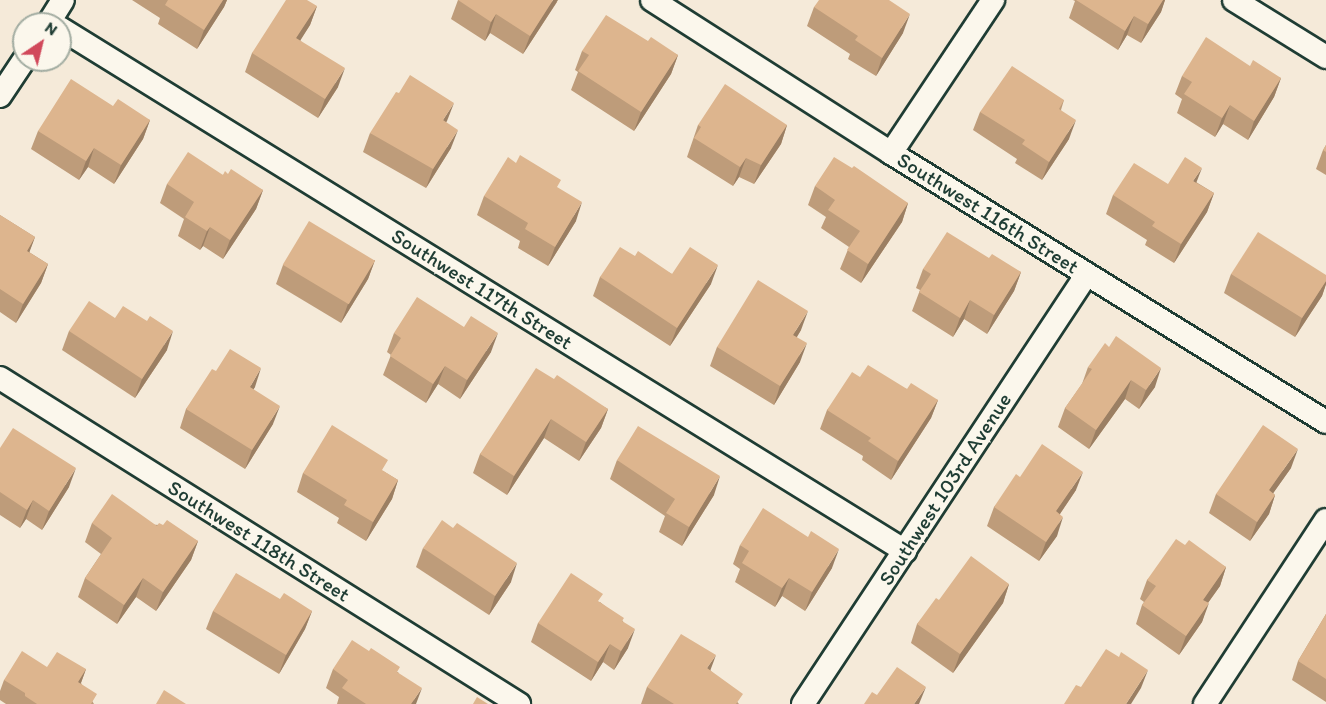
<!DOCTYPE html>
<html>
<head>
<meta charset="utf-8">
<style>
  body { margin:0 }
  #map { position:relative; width:1326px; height:704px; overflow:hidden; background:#f5ead9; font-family:Itim,sans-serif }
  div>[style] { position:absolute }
  .roads { filter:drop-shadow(2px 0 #1f3d34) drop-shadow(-2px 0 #1f3d34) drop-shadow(0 2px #1f3d34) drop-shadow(0 -2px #1f3d34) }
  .street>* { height:22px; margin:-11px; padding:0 11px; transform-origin:11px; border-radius:11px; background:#fbf7ec }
  .wall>* { inset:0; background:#be9c7a }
  .shaded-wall>* { inset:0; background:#9b7f63 }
  .building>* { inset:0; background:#ddb58e; transform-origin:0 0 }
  span { translate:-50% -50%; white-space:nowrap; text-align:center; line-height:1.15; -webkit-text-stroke:6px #fbf7ec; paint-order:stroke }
  .street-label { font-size:21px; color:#1f3d34 }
  .north { position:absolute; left:12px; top:12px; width:60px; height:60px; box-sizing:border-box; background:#fbf7ec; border:2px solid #a3ada2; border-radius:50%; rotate:35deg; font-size:16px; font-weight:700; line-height:24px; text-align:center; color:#1f3d34 }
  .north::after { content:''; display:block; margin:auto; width:21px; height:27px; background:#d1495b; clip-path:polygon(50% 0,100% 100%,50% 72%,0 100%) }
</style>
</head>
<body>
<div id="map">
  <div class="roads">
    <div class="street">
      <div style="left:652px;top:0;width:284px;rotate:32.6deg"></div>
      <div style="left:891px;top:153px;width:511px;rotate:31.73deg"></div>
      <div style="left:1234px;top:0;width:108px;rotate:31.8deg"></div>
      <div style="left:48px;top:24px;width:28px;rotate:-58deg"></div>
      <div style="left:60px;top:28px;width:994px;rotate:31.75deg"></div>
      <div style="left:0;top:96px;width:43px;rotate:-56.3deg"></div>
      <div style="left:891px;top:153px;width:184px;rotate:-56.3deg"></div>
      <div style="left:0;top:378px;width:613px;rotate:32.13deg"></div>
      <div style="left:803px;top:704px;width:515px;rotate:-56.56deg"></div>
      <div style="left:1205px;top:704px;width:220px;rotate:-56.7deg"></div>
    </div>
  </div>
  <div class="wall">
    <div style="clip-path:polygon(132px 0,227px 0,224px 7px,197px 49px,158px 24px,160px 18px)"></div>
    <div style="clip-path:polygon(458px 0,557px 2px,523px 54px,490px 33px,485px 41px,451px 19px)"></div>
    <div style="clip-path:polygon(1073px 0,1165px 0,1161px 12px,1141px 43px,1127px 35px,1118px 50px,1069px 18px,1075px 1px)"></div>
    <div style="clip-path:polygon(892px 3px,903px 33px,876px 76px,848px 59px,850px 54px,807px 26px,814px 7px)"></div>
    <div style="clip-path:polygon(317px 6px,310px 25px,300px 40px,338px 87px,318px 118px,245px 72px,252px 53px)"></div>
    <div style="clip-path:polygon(648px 41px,678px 55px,671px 74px,634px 131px,571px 90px,578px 72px,575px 70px,582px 51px)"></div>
    <div style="clip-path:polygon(1250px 66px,1281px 78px,1274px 97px,1248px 140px,1223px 124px,1215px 137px,1177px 113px,1182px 99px,1175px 94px,1182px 76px)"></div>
    <div style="clip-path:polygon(1064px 100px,1061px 110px,1069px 139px,1042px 180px,1015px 163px,1017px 159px,973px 130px,980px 112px)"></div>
    <div style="clip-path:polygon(113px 106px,150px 120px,143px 139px,114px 184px,88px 167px,79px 180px,31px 149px,38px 131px)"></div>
    <div style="clip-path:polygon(698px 125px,787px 125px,781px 144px,754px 184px,739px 177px,733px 186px,687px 157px)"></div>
    <div style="clip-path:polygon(370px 133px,451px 148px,426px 188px,363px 152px)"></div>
    <div style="clip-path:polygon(1326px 145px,1326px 175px,1316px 169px,1323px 150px)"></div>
    <div style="clip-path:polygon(228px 174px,263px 190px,256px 209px,223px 259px,203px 246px,200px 250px,178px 236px,184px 219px,160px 203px,167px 184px)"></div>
    <div style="clip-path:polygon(1196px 182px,1214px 193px,1207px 212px,1174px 263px,1145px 245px,1147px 240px,1106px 214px,1113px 195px)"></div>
    <div style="clip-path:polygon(815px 186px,908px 203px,902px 222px,861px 283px,840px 269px,849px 247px,821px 228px,826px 217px,808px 205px)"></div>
    <div style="clip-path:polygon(558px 188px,576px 221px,548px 266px,518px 248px,520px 241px,477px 215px,484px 196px)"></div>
    <div style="clip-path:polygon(0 215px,35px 237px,29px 252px,48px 264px,41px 283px,16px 323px,0 312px)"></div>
    <div style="clip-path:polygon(635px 256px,672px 274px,711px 284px,670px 346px,593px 296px,600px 277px)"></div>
    <div style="clip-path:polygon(989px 258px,1021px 272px,1014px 291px,987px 334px,964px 319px,953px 337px,912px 311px,920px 290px,916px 288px,923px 269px)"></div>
    <div style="clip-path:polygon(375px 260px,368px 279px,341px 323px,276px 284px,283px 265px)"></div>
    <div style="clip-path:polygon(1231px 274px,1326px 275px,1326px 284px,1322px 296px,1295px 337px,1224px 293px)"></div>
    <div style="clip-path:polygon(115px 318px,147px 321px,167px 350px,135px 398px,62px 350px,69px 331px)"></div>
    <div style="clip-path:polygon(801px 330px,797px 337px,800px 362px,774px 405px,710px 366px,717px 347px)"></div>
    <div style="clip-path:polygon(394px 333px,491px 352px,460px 399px,438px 384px,426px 403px,383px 375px,391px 355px,387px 352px)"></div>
    <div style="clip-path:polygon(1088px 367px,1155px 387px,1139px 409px,1125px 399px,1089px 449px,1058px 427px,1065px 408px,1082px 384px)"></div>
    <div style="clip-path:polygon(216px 371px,255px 387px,253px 389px,273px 424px,245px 469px,180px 428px,186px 409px)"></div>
    <div style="clip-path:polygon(860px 377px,907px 389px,938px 400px,931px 418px,891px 480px,862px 460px,863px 456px,820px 429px,827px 410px)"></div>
    <div style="clip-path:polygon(554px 379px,608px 409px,601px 428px,579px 461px,544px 438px,507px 495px,473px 473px,480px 454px)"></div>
    <div style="clip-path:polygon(0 448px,69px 487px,42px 530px,26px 519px,20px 528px,0 515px)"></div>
    <div style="clip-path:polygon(617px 460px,714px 495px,682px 546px,659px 532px,665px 516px,610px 479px)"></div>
    <div style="clip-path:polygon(1291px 468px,1273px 493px,1275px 495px,1269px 514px,1250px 541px,1209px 513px,1216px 494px)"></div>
    <div style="clip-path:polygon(383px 471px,398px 480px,392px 499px,366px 541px,337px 523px,339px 518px,297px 492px,303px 473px)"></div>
    <div style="clip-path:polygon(1020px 477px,1076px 490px,1060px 514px,1057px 536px,1039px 561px,987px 526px,994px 507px)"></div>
    <div style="clip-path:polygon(92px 523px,163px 525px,198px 541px,191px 560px,156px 611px,136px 597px,117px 624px,78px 597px,85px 578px,101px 554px,85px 542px)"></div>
    <div style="clip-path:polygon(740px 545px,832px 568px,805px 611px,782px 596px,775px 607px,735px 582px,740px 569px,733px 564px)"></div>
    <div style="clip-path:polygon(1185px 545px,1226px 567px,1220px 586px,1208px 603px,1202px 622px,1179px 655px,1136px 624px,1142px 605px,1144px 602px,1140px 599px,1147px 580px)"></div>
    <div style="clip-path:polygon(423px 548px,511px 582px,489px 615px,416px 567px)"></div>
    <div style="clip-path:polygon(1009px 584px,1003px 603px,953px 673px,911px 643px,917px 624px,939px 600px)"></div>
    <div style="clip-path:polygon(280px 599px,312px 611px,305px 629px,279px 674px,206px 629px,213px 611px)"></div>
    <div style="clip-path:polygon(600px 602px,623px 621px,628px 648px,614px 670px,603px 662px,591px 681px,531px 642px,538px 623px)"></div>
    <div style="clip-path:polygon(1326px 614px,1326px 702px,1292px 680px,1298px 661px)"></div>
    <div style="clip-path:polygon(47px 667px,86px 669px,81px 683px,94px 704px,6px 704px,0 700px,0 691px,4px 680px)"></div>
    <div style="clip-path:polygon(333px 669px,398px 672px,416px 704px,337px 704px,339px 697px,326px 688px)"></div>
    <div style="clip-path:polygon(710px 670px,739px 704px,641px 704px,647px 687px)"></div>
  </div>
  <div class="shaded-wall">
    <div style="clip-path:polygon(223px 0,227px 0,224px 7px,197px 49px,204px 30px)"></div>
    <div style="clip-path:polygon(553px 0,558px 0,523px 54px,530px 36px)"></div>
    <div style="clip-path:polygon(1163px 0,1165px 0,1161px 12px,1141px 43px,1148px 24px)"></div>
    <div style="clip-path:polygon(317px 6px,310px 25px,290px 57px,296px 38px)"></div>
    <div style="clip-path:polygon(496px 14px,490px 33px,485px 41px,491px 22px)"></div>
    <div style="clip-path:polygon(910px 14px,903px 33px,876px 76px,882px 58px)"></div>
    <div style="clip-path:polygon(1134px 16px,1127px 35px,1118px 50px,1125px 31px)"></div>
    <div style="clip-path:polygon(678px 55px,671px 74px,634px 131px,641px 112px)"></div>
    <div style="clip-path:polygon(345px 68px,338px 87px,318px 118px,325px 99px)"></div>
    <div style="clip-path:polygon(1281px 78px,1274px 97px,1248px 140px,1254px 121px)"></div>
    <div style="clip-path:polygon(454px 103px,447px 121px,436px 139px,443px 120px)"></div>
    <div style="clip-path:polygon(1230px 105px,1223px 124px,1215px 137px,1222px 118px)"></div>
    <div style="clip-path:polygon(150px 120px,143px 139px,114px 184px,121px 165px)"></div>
    <div style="clip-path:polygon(1076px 120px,1069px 139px,1042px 180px,1049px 162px)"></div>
    <div style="clip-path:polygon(787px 125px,781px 144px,754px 184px,761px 165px)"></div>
    <div style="clip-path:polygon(458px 130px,451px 148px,426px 188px,433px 169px)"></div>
    <div style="clip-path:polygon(94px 148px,88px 167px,79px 180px,86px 161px)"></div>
    <div style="clip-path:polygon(746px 158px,739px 177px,733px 186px,740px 167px)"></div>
    <div style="clip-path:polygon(1202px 168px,1195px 186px,1193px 181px)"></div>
    <div style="clip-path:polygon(263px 190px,256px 209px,223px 259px,230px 240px)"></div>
    <div style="clip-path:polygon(1214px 193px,1207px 212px,1174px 263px,1181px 244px)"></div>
    <div style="clip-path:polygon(582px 202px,576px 221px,548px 266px,555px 247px)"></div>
    <div style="clip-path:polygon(908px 203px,902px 222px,861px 283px,868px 264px)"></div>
    <div style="clip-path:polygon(210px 227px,203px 246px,200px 250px,207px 231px)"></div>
    <div style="clip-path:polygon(35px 237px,28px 256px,27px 251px)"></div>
    <div style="clip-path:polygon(375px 260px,368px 279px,341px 323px,348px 304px)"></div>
    <div style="clip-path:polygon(48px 264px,41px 283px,16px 323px,23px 304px)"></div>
    <div style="clip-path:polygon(718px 265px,711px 284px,670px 346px,677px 328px)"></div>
    <div style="clip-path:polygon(1021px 272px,1014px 291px,987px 334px,994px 315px)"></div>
    <div style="clip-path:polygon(1326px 281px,1326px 284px,1322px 296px,1295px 337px,1302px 318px)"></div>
    <div style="clip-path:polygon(970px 300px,964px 319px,953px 337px,960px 318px)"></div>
    <div style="clip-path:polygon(808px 311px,801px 330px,786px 354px,793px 335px)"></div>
    <div style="clip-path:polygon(173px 331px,167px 350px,135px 398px,142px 379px)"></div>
    <div style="clip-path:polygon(498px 333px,491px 352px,460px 399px,467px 380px)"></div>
    <div style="clip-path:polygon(807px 343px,800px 362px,774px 405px,780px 386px)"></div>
    <div style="clip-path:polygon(445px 366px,438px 384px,426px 403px,433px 384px)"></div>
    <div style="clip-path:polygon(261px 368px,255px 387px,243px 406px,250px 387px)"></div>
    <div style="clip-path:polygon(1161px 368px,1155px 387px,1139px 409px,1146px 390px)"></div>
    <div style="clip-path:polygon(1131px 380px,1125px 399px,1089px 449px,1096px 430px)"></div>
    <div style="clip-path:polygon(938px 400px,931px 418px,891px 480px,898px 461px)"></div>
    <div style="clip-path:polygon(280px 406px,273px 424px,245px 469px,252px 450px)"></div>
    <div style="clip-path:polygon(608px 409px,601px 428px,579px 461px,586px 442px)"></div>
    <div style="clip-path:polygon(551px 419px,544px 438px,507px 495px,514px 476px)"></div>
    <div style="clip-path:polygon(1298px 449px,1291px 468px,1262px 509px,1269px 490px)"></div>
    <div style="clip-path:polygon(76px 468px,69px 487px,42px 530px,49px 511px)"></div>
    <div style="clip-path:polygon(1083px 472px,1076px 490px,1049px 530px,1056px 511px)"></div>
    <div style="clip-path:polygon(720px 476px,714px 495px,682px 546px,689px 527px)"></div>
    <div style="clip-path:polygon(398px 480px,392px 499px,366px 541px,373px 522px)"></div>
    <div style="clip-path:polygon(1275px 495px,1269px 514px,1250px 541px,1257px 522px)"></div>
    <div style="clip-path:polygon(33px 500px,26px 519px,20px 528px,27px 510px)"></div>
    <div style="clip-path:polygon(1063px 517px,1057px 536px,1039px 561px,1046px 542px)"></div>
    <div style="clip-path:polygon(198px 541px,191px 560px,156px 611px,163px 592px)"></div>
    <div style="clip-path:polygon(839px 549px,832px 568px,805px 611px,812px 592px)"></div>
    <div style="clip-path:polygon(517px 563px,511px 582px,489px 615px,495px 596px)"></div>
    <div style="clip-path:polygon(1226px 567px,1220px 586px,1197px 618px,1203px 600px)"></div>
    <div style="clip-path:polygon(143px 578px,136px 597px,117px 624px,124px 605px)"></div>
    <div style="clip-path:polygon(789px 578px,782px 596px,775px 607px,782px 588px)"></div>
    <div style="clip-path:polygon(1009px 584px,1003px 603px,953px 673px,960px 654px)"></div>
    <div style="clip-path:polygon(1209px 603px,1202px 622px,1179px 655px,1186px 636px)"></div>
    <div style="clip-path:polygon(312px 611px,305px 629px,279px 674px,286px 655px)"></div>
    <div style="clip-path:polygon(635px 629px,628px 648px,614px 670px,621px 651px)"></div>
    <div style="clip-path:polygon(610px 644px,603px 662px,591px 681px,598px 662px)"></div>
    <div style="clip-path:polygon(716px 655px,709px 674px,707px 668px)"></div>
    <div style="clip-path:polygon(86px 669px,79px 688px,78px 682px)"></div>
    <div style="clip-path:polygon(1148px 670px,1141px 688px,1131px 704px,1126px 704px)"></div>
    <div style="clip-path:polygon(926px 687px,919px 704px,914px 704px)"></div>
    <div style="clip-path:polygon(422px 688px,416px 704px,411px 704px)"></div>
  </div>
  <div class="building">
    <div style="clip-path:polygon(168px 0,223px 0,204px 30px,165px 5px)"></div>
    <div style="clip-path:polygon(286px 0,307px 0,317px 6px,296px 38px,345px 68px,325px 99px,252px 53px)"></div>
    <div style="clip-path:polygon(458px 0,553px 0,530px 36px,496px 14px,491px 22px)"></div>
    <div style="clip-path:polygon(819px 0,889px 0,910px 14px,882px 58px,855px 40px,858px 36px,814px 7px)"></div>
    <div style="clip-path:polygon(1076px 0,1163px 0,1148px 24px,1134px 16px,1125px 31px)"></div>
    <div style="clip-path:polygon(606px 15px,648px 41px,651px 37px,678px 55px,641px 112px,578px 71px,589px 55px,582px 51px)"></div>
    <div style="clip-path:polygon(1206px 37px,1250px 66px,1253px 60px,1281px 78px,1254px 121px,1230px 105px,1222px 118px,1184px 94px,1192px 82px,1182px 76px)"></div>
    <div style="clip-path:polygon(1012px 66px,1064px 100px,1059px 109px,1076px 120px,1049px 162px,1022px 144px,1025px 140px,980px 112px)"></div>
    <div style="clip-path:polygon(410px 75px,454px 103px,443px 120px,458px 130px,433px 169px,370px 133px,396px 92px,399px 93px)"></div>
    <div style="clip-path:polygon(71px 79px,113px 106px,118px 99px,150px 120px,121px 165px,94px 148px,86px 161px,38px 131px)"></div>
    <div style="clip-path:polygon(725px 84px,787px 125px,761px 165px,746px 158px,740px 167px,694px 138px,701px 127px,698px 125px)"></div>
    <div style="clip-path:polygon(1326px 145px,1326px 152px,1323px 150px)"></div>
    <div style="clip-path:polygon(188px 152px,223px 175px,225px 171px,228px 174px,231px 169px,263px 190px,230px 240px,210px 227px,207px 231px,185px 217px,194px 202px,167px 184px)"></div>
    <div style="clip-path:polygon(520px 155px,561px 180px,557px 187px,582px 202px,555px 247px,525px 229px,528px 223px,484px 196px,508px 157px,516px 163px)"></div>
    <div style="clip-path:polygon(834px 157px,852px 168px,854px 166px,908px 203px,868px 264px,847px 250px,860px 231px,828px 210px,835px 200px,815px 186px)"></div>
    <div style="clip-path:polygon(1185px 157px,1202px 168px,1193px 181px,1214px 193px,1181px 244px,1152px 226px,1155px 222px,1113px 195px,1134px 163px,1168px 184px)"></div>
    <div style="clip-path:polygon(0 215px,35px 237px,27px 251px,48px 264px,23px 304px,0 289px)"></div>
    <div style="left:309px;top:221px;width:77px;height:51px;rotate:31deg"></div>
    <div style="clip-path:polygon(947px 232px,989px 258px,992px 254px,1021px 272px,994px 315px,970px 300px,960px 318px,919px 292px,931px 274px,923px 269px)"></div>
    <div style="clip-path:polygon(1258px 232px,1326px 275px,1326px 281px,1302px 318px,1231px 274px)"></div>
    <div style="clip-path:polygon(620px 247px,635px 256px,638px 251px,672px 274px,690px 247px,718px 265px,677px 328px,600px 277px)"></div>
    <div style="clip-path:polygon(758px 280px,808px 311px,793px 335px,807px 343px,780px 386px,717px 347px)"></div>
    <div style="clip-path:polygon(417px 297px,464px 327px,471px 316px,498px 333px,467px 380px,445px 366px,433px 384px,390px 356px,401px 338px,394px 333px)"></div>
    <div style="clip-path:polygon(89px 301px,115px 318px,123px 306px,147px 321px,150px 316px,173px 331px,142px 379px,69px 331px)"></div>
    <div style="clip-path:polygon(1116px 336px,1161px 368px,1146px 390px,1131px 380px,1096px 430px,1065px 408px,1092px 369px,1088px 367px,1105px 343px,1109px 347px)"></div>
    <div style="clip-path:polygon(230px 349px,261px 368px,250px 387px,280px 406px,252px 450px,186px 409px,212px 369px,216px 371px)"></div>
    <div style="clip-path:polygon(868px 365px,907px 389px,911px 383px,938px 400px,898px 461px,868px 441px,871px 438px,827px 410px,852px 372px,860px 377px)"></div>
    <div style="clip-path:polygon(536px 368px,554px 379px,557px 375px,608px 409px,586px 442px,551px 419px,514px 476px,480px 454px)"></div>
    <div style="clip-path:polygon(332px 425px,388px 460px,382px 470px,398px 480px,373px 522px,344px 505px,347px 500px,303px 473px)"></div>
    <div style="clip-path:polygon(1263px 425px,1298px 449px,1269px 490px,1275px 495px,1257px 522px,1216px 494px)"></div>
    <div style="clip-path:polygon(638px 426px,720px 476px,689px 527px,666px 513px,675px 499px,617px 460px)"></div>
    <div style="clip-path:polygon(13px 428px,76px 468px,49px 511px,33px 500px,27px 510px,0 492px,0 448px)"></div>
    <div style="clip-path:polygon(1042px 444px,1083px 472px,1056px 511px,1063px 517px,1046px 542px,994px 507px,1016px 474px,1020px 477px)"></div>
    <div style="clip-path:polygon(112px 494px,157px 526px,159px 523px,163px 525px,167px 520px,198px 541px,163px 592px,143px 578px,124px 605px,85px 578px,112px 538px,92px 523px)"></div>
    <div style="clip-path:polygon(763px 508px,808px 537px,811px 531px,839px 549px,812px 592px,789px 578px,782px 588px,742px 563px,749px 551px,740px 545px)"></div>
    <div style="clip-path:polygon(442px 520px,453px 528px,457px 523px,517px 563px,495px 596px,423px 548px)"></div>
    <div style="clip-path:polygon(1176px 539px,1185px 545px,1189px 540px,1226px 567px,1203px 600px,1209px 603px,1186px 636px,1142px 605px,1156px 586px,1147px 580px)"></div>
    <div style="clip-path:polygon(971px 556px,1009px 584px,960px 654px,917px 624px,936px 598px,939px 600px)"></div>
    <div style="clip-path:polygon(236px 573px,280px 599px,284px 593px,312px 611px,286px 655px,213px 611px)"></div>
    <div style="clip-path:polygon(571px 573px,603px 594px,598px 601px,624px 618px,622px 621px,635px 629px,621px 651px,610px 644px,598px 662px,538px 623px)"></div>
    <div style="clip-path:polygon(1326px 614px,1326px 679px,1298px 661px)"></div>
    <div style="clip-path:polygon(681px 634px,716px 655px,707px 668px,743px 694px,736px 704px,674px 704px,647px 687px)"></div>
    <div style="clip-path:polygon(352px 640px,369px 651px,371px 648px,400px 667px,397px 672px,422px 688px,411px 704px,366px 704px,342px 688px,348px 680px,333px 669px)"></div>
    <div style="clip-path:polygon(1106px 649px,1119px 657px,1121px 652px,1148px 670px,1126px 704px,1064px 704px,1076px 685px,1081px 687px)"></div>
    <div style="clip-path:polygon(22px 651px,47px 667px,57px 652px,86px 669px,78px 682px,97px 694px,91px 704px,37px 704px,25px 696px,25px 693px,4px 680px)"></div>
    <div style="clip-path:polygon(897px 667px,926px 687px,914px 704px,864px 704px,872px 692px,877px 695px)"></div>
    <div style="clip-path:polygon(164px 690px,186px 704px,156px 704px)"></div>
    <div style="clip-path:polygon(477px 697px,488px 704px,473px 704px)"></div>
  </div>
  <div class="street-label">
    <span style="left:988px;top:213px;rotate:32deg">Southwest 116th Street</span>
    <span style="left:482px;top:289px;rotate:32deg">Southwest 117th Street</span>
    <span style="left:945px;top:489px;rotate:-57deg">Southwest 103rd Avenue</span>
    <span style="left:259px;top:541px;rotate:32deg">Southwest 118th Street</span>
  </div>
  <div class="north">N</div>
</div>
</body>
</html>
